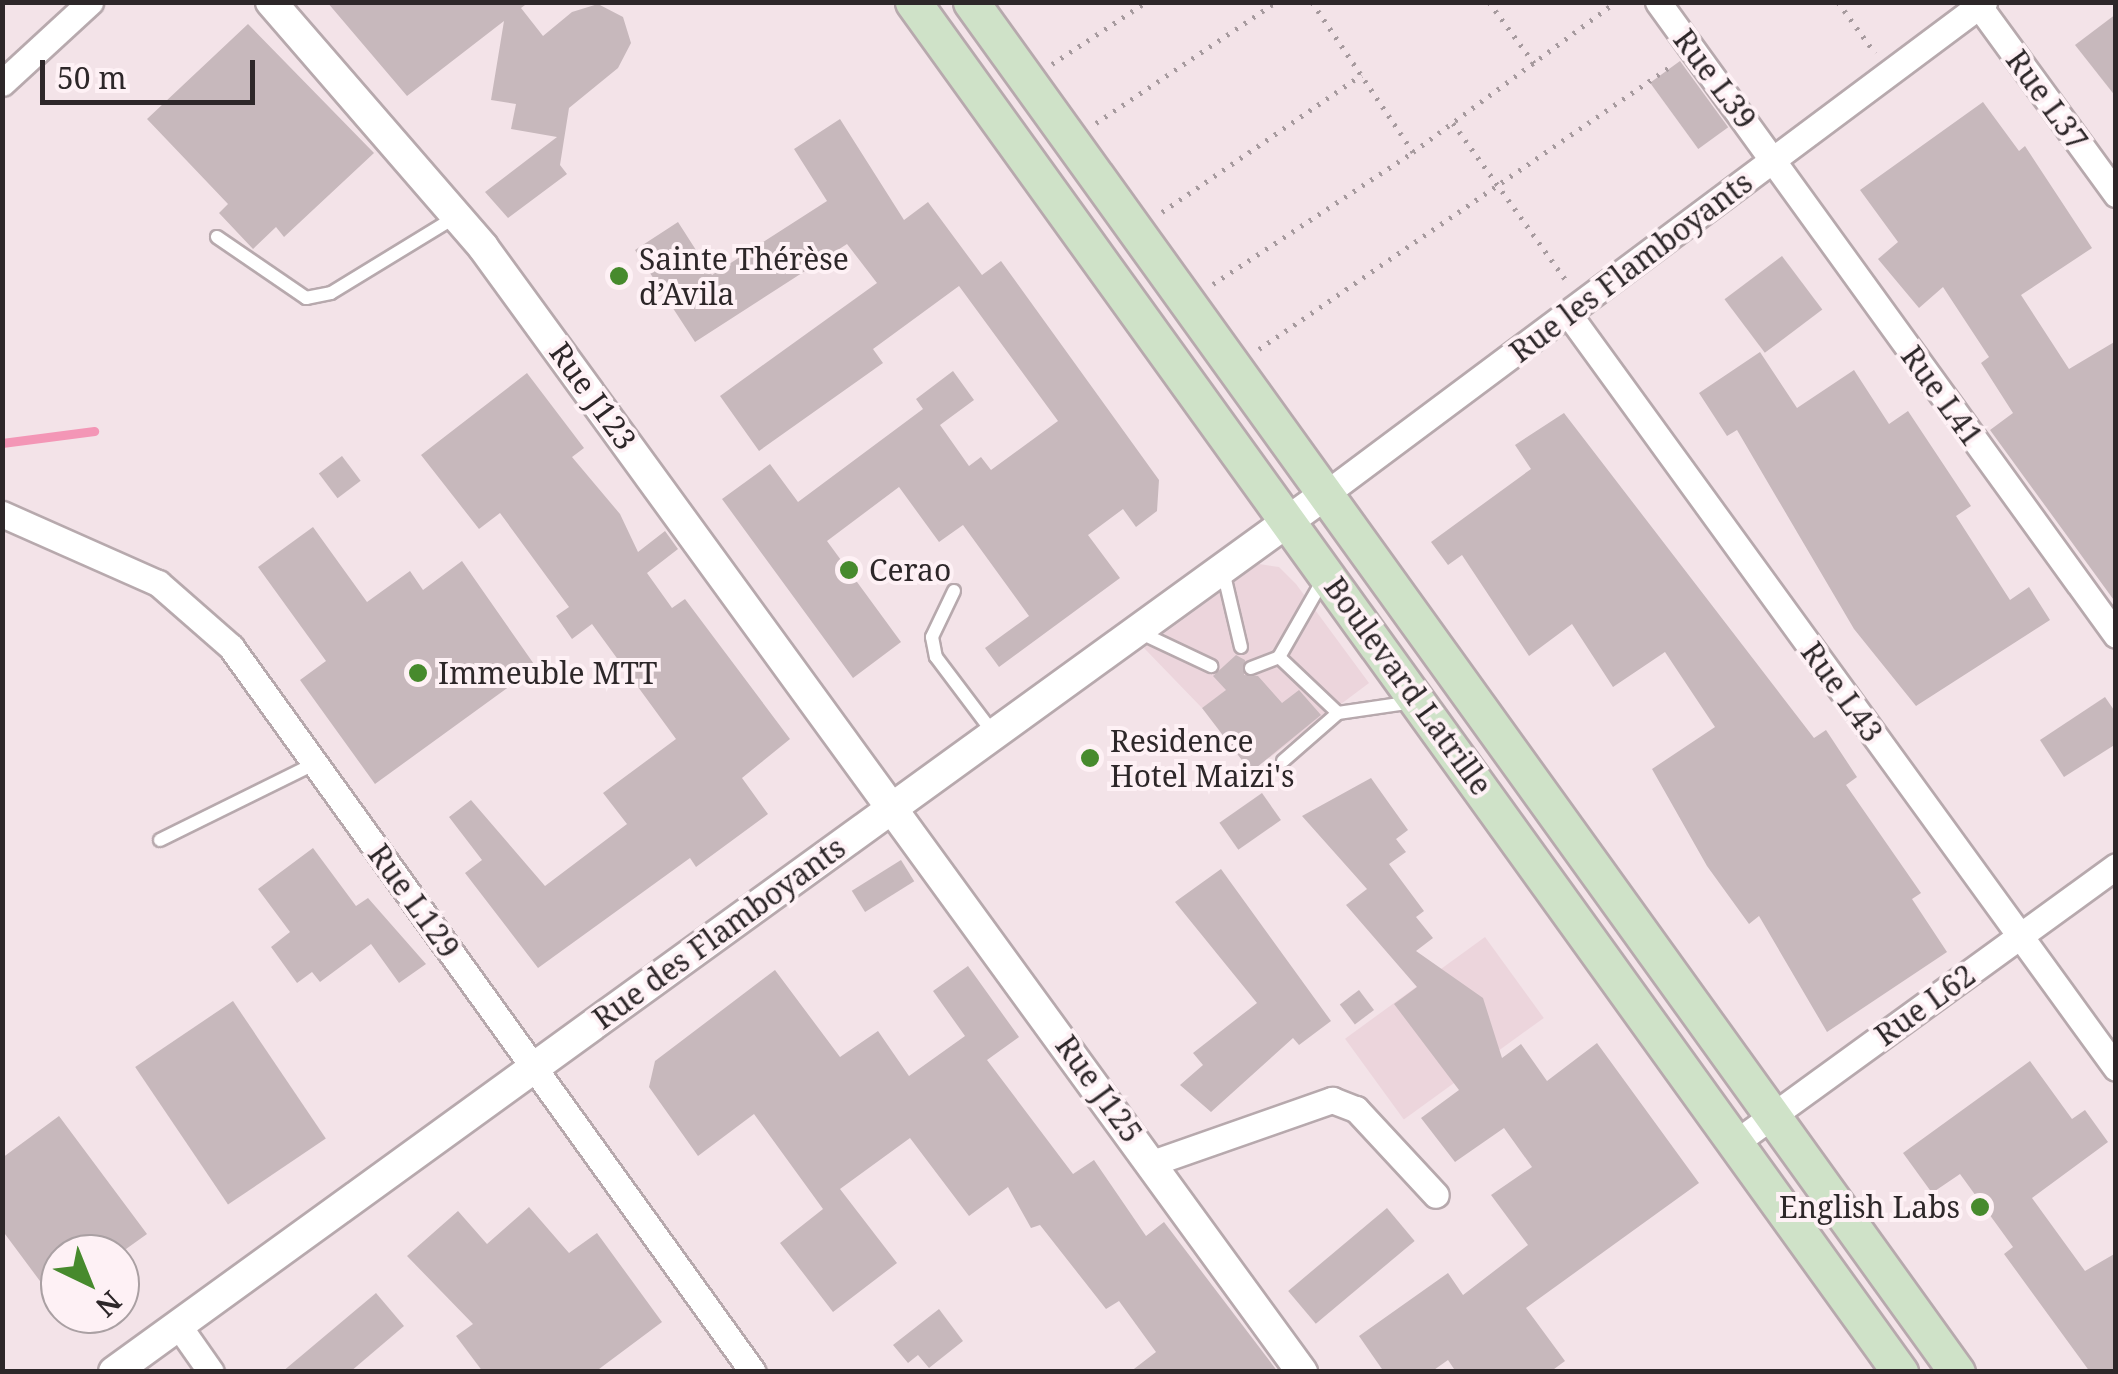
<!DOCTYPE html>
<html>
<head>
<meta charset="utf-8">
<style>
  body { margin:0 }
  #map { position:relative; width:2118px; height:1374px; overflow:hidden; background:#f3e3e8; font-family:"Noto Serif",serif }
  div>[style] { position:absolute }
  .built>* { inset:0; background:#ecd5dc; transform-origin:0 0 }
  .stream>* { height:9px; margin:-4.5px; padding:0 4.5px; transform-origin:4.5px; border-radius:4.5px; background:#f396b6 }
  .building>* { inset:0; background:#c7b8bc; transform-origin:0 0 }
  .path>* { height:5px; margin-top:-2.5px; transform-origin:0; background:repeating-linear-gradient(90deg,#a69a9e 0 2.5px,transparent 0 10.5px) }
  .roads { filter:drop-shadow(2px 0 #b7a9ad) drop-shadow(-2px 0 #b7a9ad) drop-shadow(0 2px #b7a9ad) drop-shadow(0 -2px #b7a9ad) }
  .service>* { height:12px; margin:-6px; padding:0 6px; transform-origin:6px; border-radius:6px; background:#fff }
  .minor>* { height:25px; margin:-12.5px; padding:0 12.5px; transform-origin:12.5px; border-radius:12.5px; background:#fff }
  .tertiary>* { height:30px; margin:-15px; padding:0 15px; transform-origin:15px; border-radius:15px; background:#fff }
  .secondary>* { height:35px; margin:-17.5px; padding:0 17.5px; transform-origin:17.5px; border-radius:17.5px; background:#cfe2c8 }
  .dots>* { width:28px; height:28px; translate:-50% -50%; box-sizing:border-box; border:5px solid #fef1f5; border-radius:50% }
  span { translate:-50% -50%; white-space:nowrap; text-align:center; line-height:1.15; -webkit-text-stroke:8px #fef1f5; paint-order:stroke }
  .street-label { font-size:30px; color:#2d2729 }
  .poi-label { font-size:30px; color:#2d2729 }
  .left { translate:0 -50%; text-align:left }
  .right { translate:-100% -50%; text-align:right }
  .frame { position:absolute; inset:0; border:5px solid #2d2729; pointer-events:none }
  .north { position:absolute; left:40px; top:1234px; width:100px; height:100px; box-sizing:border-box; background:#fef1f5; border:2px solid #aaa0a3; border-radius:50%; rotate:137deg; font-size:28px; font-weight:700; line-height:40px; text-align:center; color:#2d2729 }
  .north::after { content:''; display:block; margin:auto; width:35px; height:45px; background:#478a2d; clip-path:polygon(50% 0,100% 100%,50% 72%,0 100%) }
  .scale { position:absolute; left:40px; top:60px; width:215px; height:45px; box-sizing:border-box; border:5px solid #2d2729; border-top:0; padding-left:12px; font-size:30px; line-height:35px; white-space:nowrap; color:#2d2729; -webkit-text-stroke:8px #fef1f5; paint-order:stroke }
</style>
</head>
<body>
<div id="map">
  <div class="built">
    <div style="clip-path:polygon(1259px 564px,1279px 567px,1296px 584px,1369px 683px,1269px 758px,1220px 695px,1202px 708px,1144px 648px)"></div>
    <div style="left:1485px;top:937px;width:100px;height:173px;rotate:54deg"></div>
  </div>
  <div class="stream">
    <div style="left:2px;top:443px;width:93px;rotate:-7.4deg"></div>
  </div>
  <div class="building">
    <div style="clip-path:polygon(327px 2px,529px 2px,521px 8px,543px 36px,572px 12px,598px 4px,623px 17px,631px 43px,618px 68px,569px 108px,560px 165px,567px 174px,508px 218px,485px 192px,557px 137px,511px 129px,516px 104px,491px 100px,504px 21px,407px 96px)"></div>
    <div style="clip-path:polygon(2116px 14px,2116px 97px,2075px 45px)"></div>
    <div style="clip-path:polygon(248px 24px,374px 153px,284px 237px,276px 227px,253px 249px,219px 213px,228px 204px,147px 119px)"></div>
    <div style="left:1680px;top:61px;width:82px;height:37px;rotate:54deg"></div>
    <div style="clip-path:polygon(1983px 102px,2019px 151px,2025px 146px,2092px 248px,2021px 295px,2069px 369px,2116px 341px,2116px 603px,1990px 430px,2013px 413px,1981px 363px,1989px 357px,1943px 287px,1919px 308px,1878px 259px,1898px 242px,1860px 190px)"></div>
    <div style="clip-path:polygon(840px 119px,904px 220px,928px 202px,982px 275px,1001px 261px,1159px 480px,1157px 511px,1136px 527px,1123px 509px,1088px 535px,1120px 578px,999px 667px,985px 648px,1029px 616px,963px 525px,939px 542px,899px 487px,827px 541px,901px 642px,853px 678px,722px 499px,770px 464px,798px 502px,923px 409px,916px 399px,953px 371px,974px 400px,940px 425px,969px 466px,981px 457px,991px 470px,1058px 421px,959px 286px,873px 349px,883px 363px,759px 451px,720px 396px,877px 283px,847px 244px,695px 342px,635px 250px,678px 222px,712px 275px,827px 201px,794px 149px)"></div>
    <div style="left:1782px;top:256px;width:67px;height:72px;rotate:53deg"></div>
    <div style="clip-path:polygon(1760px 352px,1797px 408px,1854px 370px,1889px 424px,1908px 411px,1971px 506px,1956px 516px,2010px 600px,2029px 587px,2050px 620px,1916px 706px,1854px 629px,1737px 430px,1727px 436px,1699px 393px)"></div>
    <div style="clip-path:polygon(527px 373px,584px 448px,572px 457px,620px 514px,638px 552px,665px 531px,678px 549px,647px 573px,672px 608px,685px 599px,790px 739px,742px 778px,768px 814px,696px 867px,690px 858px,538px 968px,465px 873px,482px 860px,449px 817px,471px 800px,545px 886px,627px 824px,603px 793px,676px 739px,592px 624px,572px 639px,556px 616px,569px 607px,500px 513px,479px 529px,421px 455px)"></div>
    <div style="clip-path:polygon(1564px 413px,1814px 738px,1826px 730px,1857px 777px,1846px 785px,1921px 893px,1912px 899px,1947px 952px,1827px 1032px,1759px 916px,1749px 924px,1707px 866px,1652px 769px,1715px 727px,1665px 652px,1613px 687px,1572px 624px,1529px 656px,1462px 555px,1448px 565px,1431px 542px,1531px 469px,1515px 445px)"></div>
    <div style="left:342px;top:456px;width:31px;height:29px;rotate:53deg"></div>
    <div style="clip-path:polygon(313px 527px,367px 602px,410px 571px,423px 590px,462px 561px,536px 667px,375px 784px,300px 680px,326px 661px,258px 567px)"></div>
    <div style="clip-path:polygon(1236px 655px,1245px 660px,1244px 675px,1258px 676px,1282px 703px,1299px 690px,1321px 715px,1251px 772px,1202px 708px,1226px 690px,1213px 676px)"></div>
    <div style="clip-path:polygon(2105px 697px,2116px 713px,2116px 744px,2064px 777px,2040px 740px)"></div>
    <div style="clip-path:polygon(1371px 778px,1408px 830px,1396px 839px,1406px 852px,1389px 864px,1424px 911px,1416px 917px,1433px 938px,1416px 951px,1483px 998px,1502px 1058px,1521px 1044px,1547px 1081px,1597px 1043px,1699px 1183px,1526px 1308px,1565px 1361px,1550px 1372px,1456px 1372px,1448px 1360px,1431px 1372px,1384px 1372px,1359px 1336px,1448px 1273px,1463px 1295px,1528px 1245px,1491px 1195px,1532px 1167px,1504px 1128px,1455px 1162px,1421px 1118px,1459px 1090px,1394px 1004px,1417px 987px,1346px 905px,1367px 889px,1302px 816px)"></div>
    <div style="left:1262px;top:793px;width:33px;height:52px;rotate:55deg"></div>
    <div style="clip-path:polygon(313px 848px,356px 906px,368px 898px,426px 964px,399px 983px,371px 944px,320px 982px,312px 972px,297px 983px,271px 947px,290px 932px,258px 889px)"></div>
    <div style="left:901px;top:860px;width:25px;height:58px;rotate:58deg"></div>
    <div style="clip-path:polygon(1221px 869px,1331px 1021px,1299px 1045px,1293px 1038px,1211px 1112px,1180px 1085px,1203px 1065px,1193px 1053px,1257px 1003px,1175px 902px)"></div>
    <div style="clip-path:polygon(968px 966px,1019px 1037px,987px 1060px,1073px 1174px,1094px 1160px,1146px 1236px,1164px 1222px,1278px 1372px,1130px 1372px,1156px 1352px,1119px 1301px,1106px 1309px,1040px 1225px,1031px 1228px,1008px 1187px,969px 1216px,910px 1138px,840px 1189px,897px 1263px,833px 1312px,780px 1243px,823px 1209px,754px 1114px,698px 1156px,649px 1087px,655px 1061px,775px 970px,840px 1057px,878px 1031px,909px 1076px,965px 1036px,933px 991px)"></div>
    <div style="left:1359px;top:990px;width:25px;height:24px;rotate:53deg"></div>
    <div style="left:233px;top:1001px;width:166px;height:118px;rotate:56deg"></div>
    <div style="clip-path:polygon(2030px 1061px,2072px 1119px,2085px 1110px,2108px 1142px,2032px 1198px,2085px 1271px,2116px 1253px,2116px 1372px,2090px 1372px,2004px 1254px,2013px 1247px,1960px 1174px,1932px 1193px,1903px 1153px)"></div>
    <div style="clip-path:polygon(59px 1116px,147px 1234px,119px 1254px,60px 1254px,60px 1308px,2px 1230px,2px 1158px)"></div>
    <div style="clip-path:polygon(529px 1207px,569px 1253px,597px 1233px,662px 1322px,595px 1372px,483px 1372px,456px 1336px,473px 1324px,407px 1256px,458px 1211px,487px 1244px)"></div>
    <div style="left:1387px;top:1208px;width:43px;height:129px;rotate:50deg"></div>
    <div style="clip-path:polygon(376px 1293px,404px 1326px,350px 1372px,282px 1372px)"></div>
    <div style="clip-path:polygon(939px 1309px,963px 1341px,929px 1368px,918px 1355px,908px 1363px,893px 1345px)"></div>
  </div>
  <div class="path">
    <div style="left:1312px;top:2px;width:181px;rotate:56deg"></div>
    <div style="left:1489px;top:2px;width:76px;rotate:53.6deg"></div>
    <div style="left:1838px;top:2px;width:63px;rotate:54deg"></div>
    <div style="left:1052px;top:64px;width:113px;rotate:-33.4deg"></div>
    <div style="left:1096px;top:123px;width:217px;rotate:-33.9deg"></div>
    <div style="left:1453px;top:123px;width:197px;rotate:54.3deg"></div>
    <div style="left:1162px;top:212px;width:242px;rotate:-34.5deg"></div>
    <div style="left:1213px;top:284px;width:240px;rotate:-33.4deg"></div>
    <div style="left:1413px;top:152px;width:252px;rotate:-36.5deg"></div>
    <div style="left:1259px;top:349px;width:503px;rotate:-34.48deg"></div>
  </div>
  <div class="roads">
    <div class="service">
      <div style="left:217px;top:237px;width:108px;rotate:34.4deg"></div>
      <div style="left:306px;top:298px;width:25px;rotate:-11deg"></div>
      <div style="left:331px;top:293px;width:144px;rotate:-31.4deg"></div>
      <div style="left:1223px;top:571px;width:78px;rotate:76.7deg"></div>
      <div style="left:954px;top:591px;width:51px;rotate:115.6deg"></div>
      <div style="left:932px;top:637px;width:20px;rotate:79deg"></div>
      <div style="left:936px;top:657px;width:96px;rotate:53deg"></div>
      <div style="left:1139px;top:632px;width:80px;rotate:25.3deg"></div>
      <div style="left:1279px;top:657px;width:81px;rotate:43.5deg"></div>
      <div style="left:1338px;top:713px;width:76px;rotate:-8.3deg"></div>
      <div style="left:1251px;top:668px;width:30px;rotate:-21deg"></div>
      <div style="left:1279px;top:657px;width:89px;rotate:-60.3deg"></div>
      <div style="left:1283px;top:761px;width:73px;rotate:-41.1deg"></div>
      <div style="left:160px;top:840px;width:174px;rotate:-26.3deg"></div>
    </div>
    <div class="minor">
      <div style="left:1658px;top:2px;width:781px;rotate:54.11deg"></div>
      <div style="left:1979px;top:6px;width:233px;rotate:53.9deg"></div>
      <div style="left:2px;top:83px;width:120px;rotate:-42.6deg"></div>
      <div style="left:1570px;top:316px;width:929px;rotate:54.02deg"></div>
      <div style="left:1324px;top:495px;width:824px;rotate:-36.76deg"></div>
      <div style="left:2px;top:514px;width:171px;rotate:23.9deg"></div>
      <div style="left:158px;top:583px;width:97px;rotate:41.2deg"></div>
      <div style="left:231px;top:647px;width:893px;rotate:54.25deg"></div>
      <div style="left:1735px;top:1143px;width:471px;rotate:-36deg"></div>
      <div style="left:1152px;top:1163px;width:191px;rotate:-19.3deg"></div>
      <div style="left:1332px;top:1100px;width:26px;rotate:21deg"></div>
      <div style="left:1356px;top:1109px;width:117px;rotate:47.1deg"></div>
      <div style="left:178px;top:1325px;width:57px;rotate:54.9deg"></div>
    </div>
    <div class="tertiary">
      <div style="left:271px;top:2px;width:324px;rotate:49.1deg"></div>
      <div style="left:483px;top:247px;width:1392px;rotate:53.95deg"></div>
      <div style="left:114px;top:1372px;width:1494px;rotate:-35.93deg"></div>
    </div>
    <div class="secondary">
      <div style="left:913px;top:2px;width:1689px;rotate:54.23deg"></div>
      <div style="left:971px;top:2px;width:1688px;rotate:54.26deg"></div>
    </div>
  </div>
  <div class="dots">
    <div style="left:619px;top:276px;background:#478a2d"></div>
    <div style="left:849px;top:570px;background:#478a2d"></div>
    <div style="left:418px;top:673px;background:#478a2d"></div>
    <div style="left:1090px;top:758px;background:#478a2d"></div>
    <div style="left:1980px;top:1207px;background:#478a2d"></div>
  </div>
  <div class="street-label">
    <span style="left:1715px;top:79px;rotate:53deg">Rue L39</span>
    <span style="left:2047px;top:100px;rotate:54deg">Rue L37</span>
    <span style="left:1631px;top:267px;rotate:-37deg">Rue les Flamboyants</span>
    <span style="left:593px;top:396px;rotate:54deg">Rue J123</span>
    <span style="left:1942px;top:396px;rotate:54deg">Rue L41</span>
    <span style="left:1408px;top:686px;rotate:54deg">Boulevard Latrille</span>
    <span style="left:1842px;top:692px;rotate:54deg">Rue L43</span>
    <span style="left:414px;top:901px;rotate:54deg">Rue L129</span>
    <span style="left:719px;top:933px;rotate:-36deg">Rue des Flamboyants</span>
    <span style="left:1925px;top:1005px;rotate:-36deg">Rue L62</span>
    <span style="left:1099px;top:1089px;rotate:54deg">Rue J125</span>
  </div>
  <div class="poi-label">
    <span class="left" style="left:639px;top:276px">Sainte Thérèse<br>d’Avila</span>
    <span class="left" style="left:869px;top:570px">Cerao</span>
    <span class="left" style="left:438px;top:673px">Immeuble MTT</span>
    <span class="left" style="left:1110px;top:758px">Residence<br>Hotel Maizi's</span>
    <span class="right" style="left:1960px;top:1207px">English Labs</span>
  </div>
  <div class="frame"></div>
  <div class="north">N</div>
  <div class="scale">50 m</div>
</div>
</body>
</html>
